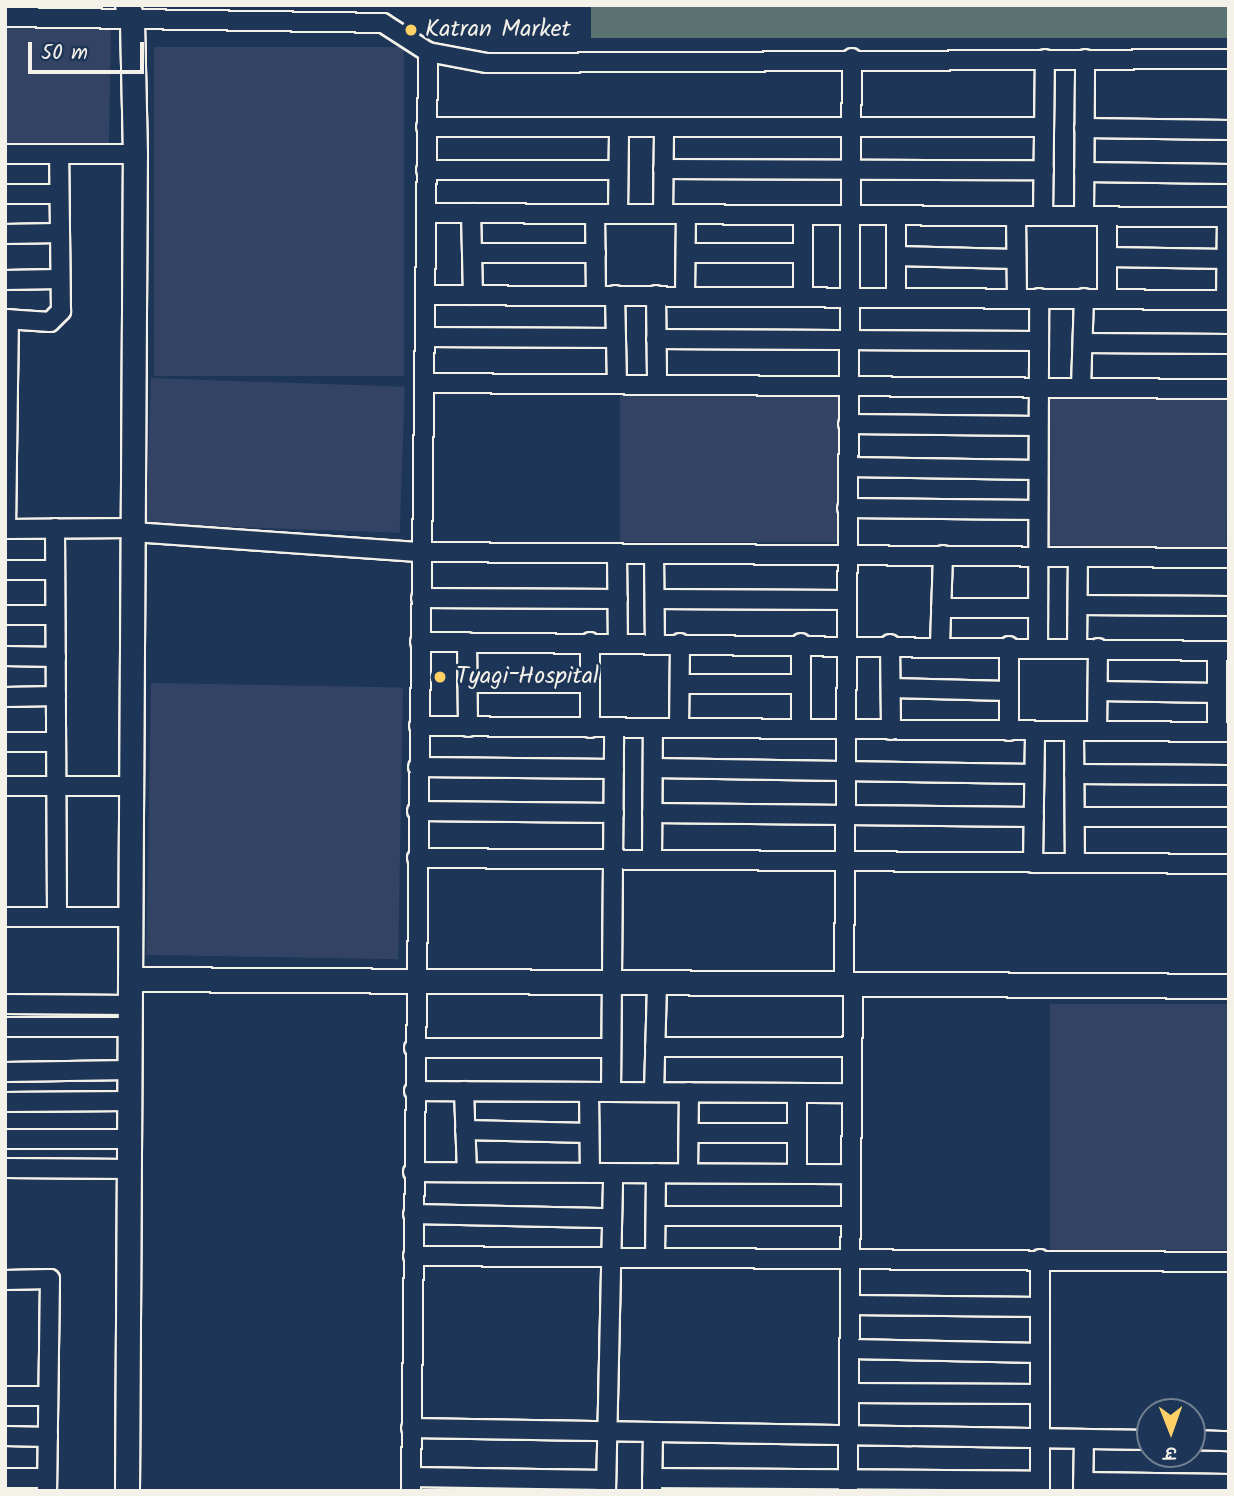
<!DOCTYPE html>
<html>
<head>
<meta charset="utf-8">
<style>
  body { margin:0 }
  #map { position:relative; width:1234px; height:1496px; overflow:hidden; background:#1d3557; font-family:Kalam,"Playpen Sans Deva",sans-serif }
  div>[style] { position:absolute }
  .built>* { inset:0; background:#334364; transform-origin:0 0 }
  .green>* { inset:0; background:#5a7370; transform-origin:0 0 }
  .roads { filter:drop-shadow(2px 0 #f4f1e8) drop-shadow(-2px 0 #f4f1e8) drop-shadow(0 2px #f4f1e8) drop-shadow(0 -2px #f4f1e8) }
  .minor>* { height:18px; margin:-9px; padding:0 9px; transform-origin:9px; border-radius:9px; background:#1d3557 }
  .tertiary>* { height:23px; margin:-11.5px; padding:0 11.5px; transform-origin:11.5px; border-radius:11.5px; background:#1d3557 }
  .dots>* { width:19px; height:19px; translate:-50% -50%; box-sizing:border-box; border:4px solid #1d3557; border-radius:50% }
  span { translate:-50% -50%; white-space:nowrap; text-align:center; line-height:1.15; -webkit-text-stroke:5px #1d3557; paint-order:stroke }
  .poi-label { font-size:24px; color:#f4f1e8 }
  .left { translate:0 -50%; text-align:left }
  .frame { position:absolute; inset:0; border:7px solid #f4f1e8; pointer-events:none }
  .north { position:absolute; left:1136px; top:1398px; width:70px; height:70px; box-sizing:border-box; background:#1d3557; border:2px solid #738091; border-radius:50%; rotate:179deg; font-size:19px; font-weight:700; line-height:28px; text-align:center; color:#f4f1e8 }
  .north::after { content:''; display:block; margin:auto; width:24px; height:32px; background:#ffd166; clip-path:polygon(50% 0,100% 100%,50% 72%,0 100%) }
  .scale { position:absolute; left:28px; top:42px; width:116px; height:32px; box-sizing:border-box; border:4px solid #f4f1e8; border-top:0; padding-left:9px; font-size:21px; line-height:24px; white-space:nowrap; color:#f4f1e8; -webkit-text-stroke:5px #1d3557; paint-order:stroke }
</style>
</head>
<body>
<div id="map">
  <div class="built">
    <div style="left:5px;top:25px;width:106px;height:123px;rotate:1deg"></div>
    <div style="left:154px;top:47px;width:250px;height:329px"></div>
    <div style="left:151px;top:378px;width:254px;height:146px;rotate:2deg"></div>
    <div style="left:620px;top:388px;width:222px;height:154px"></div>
    <div style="left:1043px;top:390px;width:186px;height:155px;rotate:1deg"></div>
    <div style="left:151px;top:683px;width:252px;height:272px;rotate:1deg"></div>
    <div style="left:1050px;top:1004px;width:179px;height:246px"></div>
  </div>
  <div class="green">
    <div style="left:591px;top:5px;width:638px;height:33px"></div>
  </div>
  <div class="roads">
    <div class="minor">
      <div style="left:5px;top:17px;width:378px;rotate:0.9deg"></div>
      <div style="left:383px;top:23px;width:54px;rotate:32.8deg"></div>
      <div style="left:428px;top:52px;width:60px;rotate:10.6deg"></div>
      <div style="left:487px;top:63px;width:742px;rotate:-0.31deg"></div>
      <div style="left:426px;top:127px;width:618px"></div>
      <div style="left:1084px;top:128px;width:145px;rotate:0.8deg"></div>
      <div style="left:5px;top:154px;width:130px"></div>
      <div style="left:663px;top:169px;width:381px;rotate:0.2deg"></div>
      <div style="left:426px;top:170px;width:192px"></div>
      <div style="left:1084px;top:172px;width:145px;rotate:0.8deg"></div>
      <div style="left:5px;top:194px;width:53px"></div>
      <div style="left:426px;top:213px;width:803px;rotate:0.29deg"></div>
      <div style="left:471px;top:213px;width:82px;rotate:88.6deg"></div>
      <div style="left:595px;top:214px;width:81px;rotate:89.3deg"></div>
      <div style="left:618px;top:214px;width:87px;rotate:-89.3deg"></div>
      <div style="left:663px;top:214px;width:87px;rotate:-89.3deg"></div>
      <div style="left:896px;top:215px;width:81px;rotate:90deg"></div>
      <div style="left:1016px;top:216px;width:81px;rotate:89.3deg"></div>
      <div style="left:1043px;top:216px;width:157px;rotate:-89.3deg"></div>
      <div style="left:1084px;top:216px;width:157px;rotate:-89.6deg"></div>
      <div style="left:1107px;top:216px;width:83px;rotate:90deg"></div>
      <div style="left:5px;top:234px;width:53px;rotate:-1.1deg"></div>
      <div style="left:472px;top:253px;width:124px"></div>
      <div style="left:686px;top:253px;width:117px"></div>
      <div style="left:896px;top:256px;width:120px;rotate:1.4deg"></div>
      <div style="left:1107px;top:257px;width:120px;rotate:1deg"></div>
      <div style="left:5px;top:280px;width:53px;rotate:-1.1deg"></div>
      <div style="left:426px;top:295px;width:803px;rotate:0.36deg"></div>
      <div style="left:615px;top:295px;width:88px;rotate:88.7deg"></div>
      <div style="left:656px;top:295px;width:88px;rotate:89.3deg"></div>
      <div style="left:685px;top:295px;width:81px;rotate:-89.3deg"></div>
      <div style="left:803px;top:295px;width:80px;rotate:-90deg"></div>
      <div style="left:1226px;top:300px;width:83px;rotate:-89.3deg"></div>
      <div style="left:5px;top:319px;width:45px;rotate:3.8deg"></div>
      <div style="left:50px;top:322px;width:16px;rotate:-45deg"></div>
      <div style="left:61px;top:311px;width:157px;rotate:-90.7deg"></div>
      <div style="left:425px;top:337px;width:191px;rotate:0.3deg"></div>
      <div style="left:656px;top:339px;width:383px;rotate:0.3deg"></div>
      <div style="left:1083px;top:343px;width:146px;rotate:0.4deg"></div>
      <div style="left:424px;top:383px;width:805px;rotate:0.43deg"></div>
      <div style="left:1081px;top:387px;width:89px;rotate:-88.1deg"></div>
      <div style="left:848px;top:424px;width:190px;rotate:0.6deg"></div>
      <div style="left:848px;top:467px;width:190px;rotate:0.9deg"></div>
      <div style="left:847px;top:508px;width:191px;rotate:0.6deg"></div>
      <div style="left:55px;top:528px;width:389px;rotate:89.7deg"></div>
      <div style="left:5px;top:529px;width:128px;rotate:-0.4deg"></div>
      <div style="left:6px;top:529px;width:210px;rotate:-89.2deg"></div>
      <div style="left:133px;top:532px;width:289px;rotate:4deg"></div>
      <div style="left:421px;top:552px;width:808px;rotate:0.43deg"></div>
      <div style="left:617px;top:553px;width:89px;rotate:89.4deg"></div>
      <div style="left:654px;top:554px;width:89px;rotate:89.4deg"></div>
      <div style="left:5px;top:570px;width:50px"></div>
      <div style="left:421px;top:598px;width:197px;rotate:0.3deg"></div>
      <div style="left:655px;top:599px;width:191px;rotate:0.3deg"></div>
      <div style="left:1078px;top:605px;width:151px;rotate:0.4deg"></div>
      <div style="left:941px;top:608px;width:97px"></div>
      <div style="left:5px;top:615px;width:50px"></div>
      <div style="left:420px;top:642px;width:809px;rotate:0.64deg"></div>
      <div style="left:467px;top:642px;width:85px;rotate:89.3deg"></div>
      <div style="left:590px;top:642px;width:86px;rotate:90deg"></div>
      <div style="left:801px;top:643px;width:86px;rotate:90deg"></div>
      <div style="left:890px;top:644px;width:86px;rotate:89.3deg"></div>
      <div style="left:940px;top:645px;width:90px;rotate:-88.1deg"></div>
      <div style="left:1038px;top:647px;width:349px;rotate:-89.8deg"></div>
      <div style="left:1077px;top:648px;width:91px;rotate:-89.4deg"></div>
      <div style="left:5px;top:656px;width:51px;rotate:1.1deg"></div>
      <div style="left:467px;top:683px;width:123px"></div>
      <div style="left:680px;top:684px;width:121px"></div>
      <div style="left:891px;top:688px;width:118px;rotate:1.5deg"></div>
      <div style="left:1098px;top:691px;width:119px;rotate:1deg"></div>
      <div style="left:5px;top:697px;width:51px;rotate:-1.1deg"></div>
      <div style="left:419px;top:726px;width:810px;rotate:0.42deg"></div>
      <div style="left:679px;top:728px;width:85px;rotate:-89.3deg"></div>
      <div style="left:1009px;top:731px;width:85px;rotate:-90deg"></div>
      <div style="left:1074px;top:731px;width:132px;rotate:89.6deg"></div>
      <div style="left:1097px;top:731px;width:83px;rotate:-89.3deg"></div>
      <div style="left:1217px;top:732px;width:81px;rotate:-90deg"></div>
      <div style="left:5px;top:742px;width:51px"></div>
      <div style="left:418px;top:767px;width:196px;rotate:0.6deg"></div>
      <div style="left:653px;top:768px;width:381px;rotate:0.9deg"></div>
      <div style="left:1074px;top:774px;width:155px;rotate:0.4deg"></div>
      <div style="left:5px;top:786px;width:126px"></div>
      <div style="left:417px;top:811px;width:197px;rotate:0.6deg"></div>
      <div style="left:652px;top:813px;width:382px;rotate:0.6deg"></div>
      <div style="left:1075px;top:817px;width:154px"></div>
      <div style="left:417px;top:858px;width:812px;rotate:0.42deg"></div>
      <div style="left:652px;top:860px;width:132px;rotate:-89.6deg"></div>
      <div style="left:1033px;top:863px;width:132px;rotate:-89.1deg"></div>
      <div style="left:5px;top:917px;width:125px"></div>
      <div style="left:844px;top:984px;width:926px;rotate:-89.51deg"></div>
      <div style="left:5px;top:1004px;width:125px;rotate:0.5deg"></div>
      <div style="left:5px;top:1027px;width:125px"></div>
      <div style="left:655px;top:1047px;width:197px"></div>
      <div style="left:414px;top:1048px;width:196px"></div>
      <div style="left:5px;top:1072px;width:124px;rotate:-0.9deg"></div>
      <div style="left:414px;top:1091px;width:438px;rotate:0.3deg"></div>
      <div style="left:464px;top:1091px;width:81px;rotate:87.9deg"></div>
      <div style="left:589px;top:1092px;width:81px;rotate:89.3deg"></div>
      <div style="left:611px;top:1092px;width:364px;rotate:-89.5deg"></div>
      <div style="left:654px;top:1092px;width:109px;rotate:-88.4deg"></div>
      <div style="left:797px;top:1093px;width:81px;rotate:90deg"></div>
      <div style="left:5px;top:1102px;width:124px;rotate:-0.5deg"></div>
      <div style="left:465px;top:1130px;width:124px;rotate:1.4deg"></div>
      <div style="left:689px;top:1133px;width:108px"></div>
      <div style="left:5px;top:1139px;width:124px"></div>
      <div style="left:5px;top:1168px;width:124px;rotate:0.5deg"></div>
      <div style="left:413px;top:1172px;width:438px;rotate:0.3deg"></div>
      <div style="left:688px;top:1173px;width:81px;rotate:-89.3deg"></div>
      <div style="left:413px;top:1214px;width:199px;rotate:1.2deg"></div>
      <div style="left:656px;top:1216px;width:195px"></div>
      <div style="left:413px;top:1256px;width:816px;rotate:0.42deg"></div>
      <div style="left:655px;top:1257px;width:84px;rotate:-89.3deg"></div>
      <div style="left:1040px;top:1259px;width:232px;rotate:90deg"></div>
      <div style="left:5px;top:1280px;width:45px;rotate:-1.3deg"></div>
      <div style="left:50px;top:1279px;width:212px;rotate:90.8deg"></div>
      <div style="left:850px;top:1305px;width:190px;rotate:0.6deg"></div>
      <div style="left:850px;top:1349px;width:190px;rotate:1.2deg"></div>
      <div style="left:849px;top:1393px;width:191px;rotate:0.3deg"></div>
      <div style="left:5px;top:1396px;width:43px"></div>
      <div style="left:411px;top:1428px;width:739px;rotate:0.93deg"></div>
      <div style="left:5px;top:1436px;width:43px;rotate:1.3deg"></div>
      <div style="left:1192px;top:1440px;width:37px;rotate:2deg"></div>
      <div style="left:411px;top:1477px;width:195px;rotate:0.9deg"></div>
      <div style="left:5px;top:1478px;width:42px"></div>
      <div style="left:652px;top:1478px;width:388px;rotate:0.4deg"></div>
      <div style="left:1083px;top:1482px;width:146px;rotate:0.8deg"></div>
      <div style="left:411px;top:1491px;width:1439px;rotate:-89.32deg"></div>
      <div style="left:606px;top:1491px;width:318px;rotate:-88.7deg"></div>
      <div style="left:652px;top:1491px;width:59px;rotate:-89deg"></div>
      <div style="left:848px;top:1491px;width:507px;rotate:-89.43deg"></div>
      <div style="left:1083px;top:1491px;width:52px;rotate:-88.9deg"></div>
    </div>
    <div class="tertiary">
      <div style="left:130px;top:979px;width:1099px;rotate:0.36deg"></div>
      <div style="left:127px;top:1491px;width:1337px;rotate:-89.66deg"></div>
      <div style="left:135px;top:154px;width:137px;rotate:-91.3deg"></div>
      <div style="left:132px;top:17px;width:13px;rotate:-113deg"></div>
    </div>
  </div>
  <div class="dots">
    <div style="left:411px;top:30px;background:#ffd166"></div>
    <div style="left:440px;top:677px;background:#ffd166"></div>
  </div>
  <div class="poi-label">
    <span class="left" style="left:425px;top:30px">Katran Market</span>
    <span class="left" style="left:456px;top:677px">Tyagi Hospital</span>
  </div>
  <div class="frame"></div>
  <div class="north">उ</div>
  <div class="scale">50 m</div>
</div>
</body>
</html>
